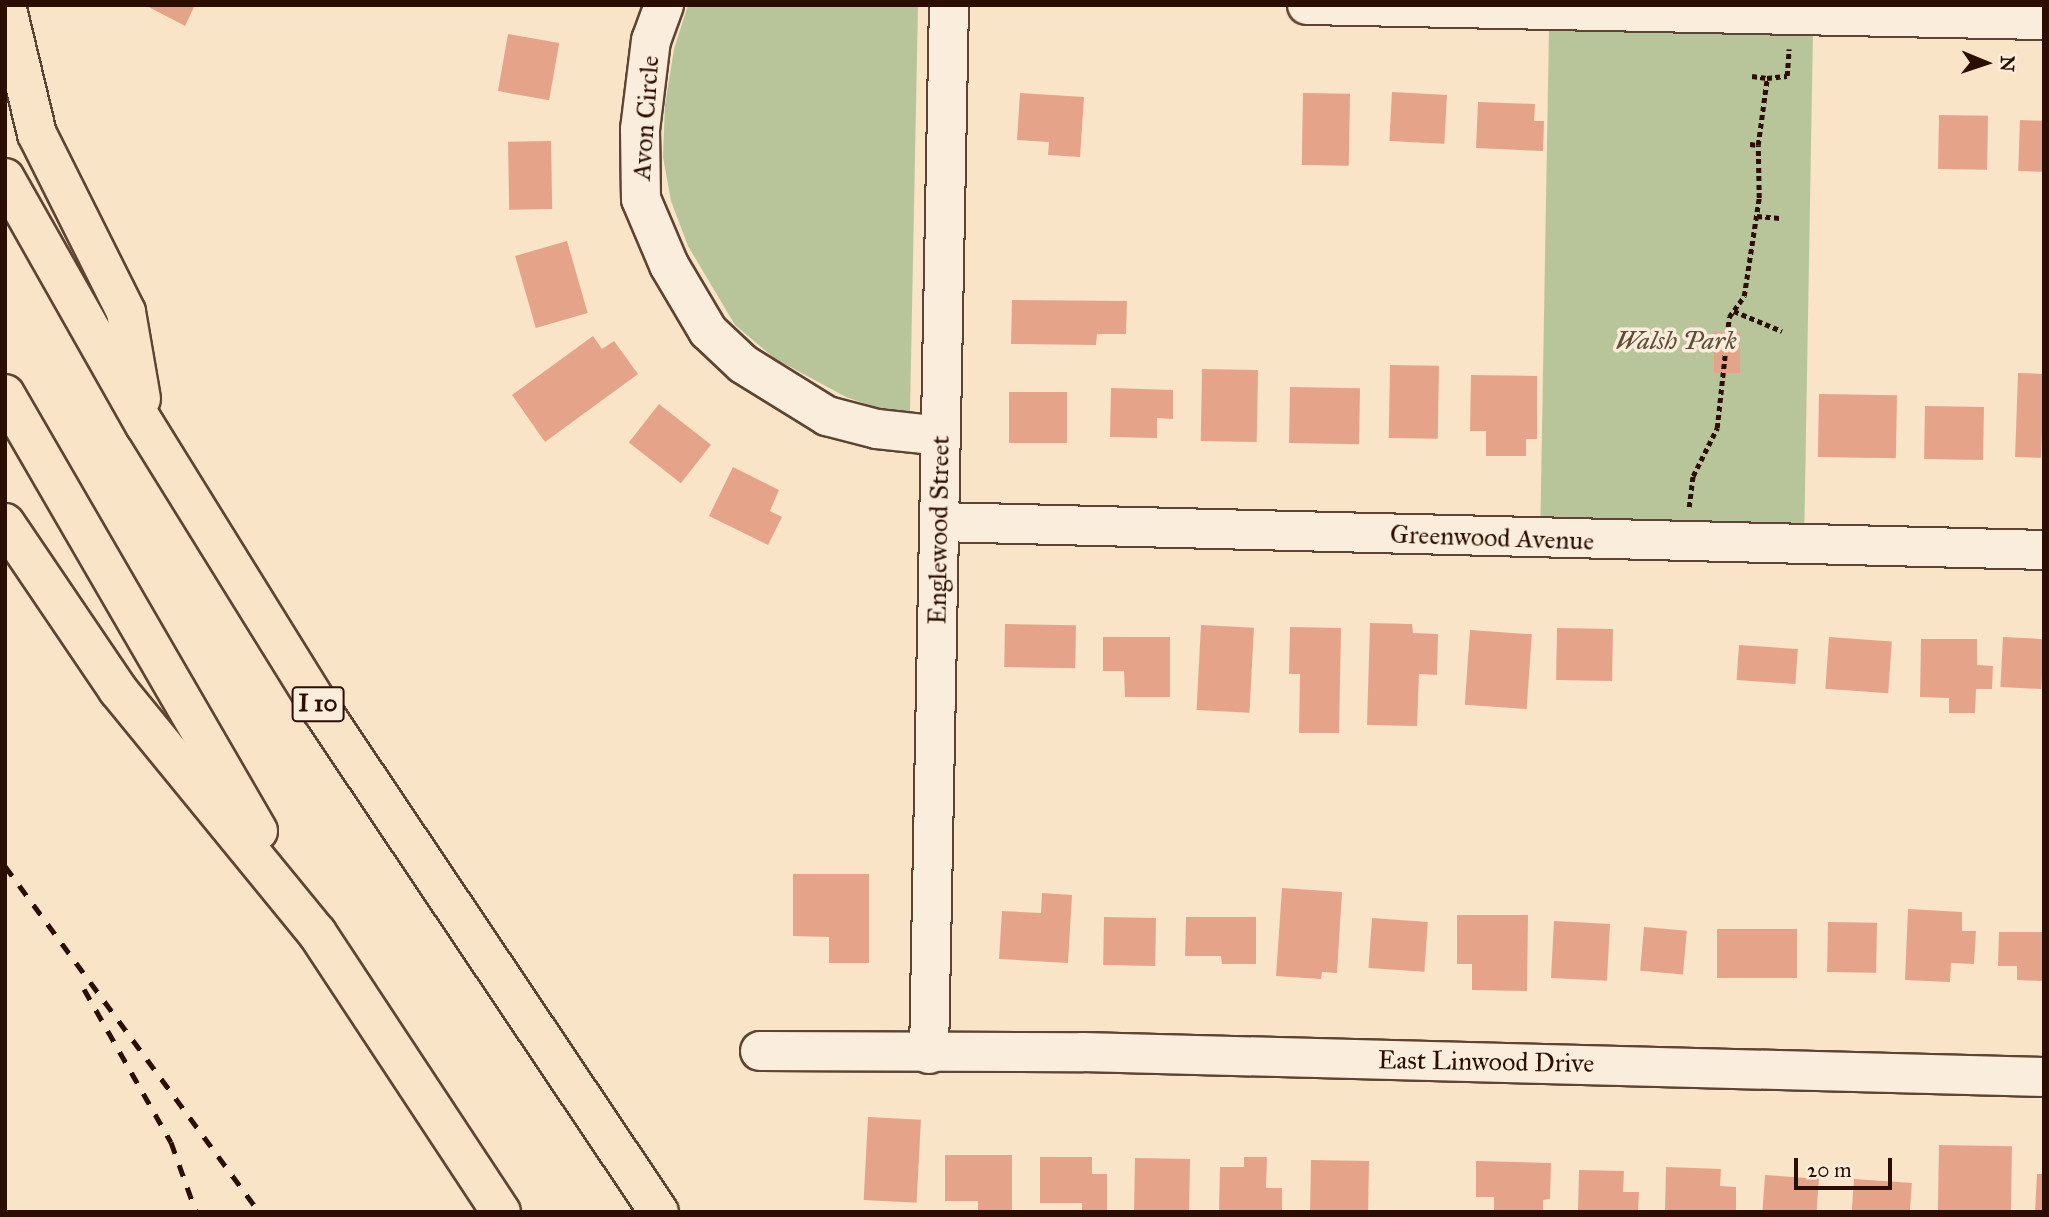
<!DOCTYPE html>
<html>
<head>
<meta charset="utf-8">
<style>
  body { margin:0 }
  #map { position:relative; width:2049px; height:1217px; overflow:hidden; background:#f9e4c7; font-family:"IM FELL Great Primer",serif }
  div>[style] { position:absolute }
  .green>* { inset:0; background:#b8c59a; transform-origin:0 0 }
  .building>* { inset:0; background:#e5a48a; transform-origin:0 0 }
  .path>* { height:4.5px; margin-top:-2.25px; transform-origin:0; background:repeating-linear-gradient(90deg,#2b0e00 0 5px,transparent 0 8.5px) }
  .roads { filter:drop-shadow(2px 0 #5e4432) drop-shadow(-2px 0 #5e4432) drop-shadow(0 2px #5e4432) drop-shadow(0 -2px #5e4432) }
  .minor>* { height:38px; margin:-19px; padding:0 19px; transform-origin:19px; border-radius:19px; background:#fbeddb }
  .highway>* { height:38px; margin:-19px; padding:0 19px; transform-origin:19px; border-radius:19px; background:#f9e4c7 }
  .rail>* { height:5px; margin-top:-2.5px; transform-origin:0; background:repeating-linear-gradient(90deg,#2b0e00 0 12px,transparent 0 24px) }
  span { translate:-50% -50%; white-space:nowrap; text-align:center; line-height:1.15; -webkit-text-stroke:7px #fbeddb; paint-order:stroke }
  .shield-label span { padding:2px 5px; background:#fbeddb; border:2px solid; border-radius:5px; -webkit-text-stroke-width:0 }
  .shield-label { font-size:24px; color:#2b0e00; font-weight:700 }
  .street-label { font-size:26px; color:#2b0e00 }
  .park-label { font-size:26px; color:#5c4e36; font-style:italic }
  .frame { position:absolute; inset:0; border:7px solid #2b0e00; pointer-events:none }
  .north { position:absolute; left:1951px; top:28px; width:70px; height:70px; -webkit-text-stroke:5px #fbeddb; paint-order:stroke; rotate:92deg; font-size:19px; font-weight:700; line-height:28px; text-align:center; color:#2b0e00 }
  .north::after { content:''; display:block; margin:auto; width:24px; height:32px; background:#2b0e00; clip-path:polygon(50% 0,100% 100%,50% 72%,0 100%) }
  .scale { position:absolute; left:1794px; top:1158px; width:98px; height:32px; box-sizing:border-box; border:4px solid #2b0e00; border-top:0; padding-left:9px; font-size:21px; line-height:24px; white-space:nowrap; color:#2b0e00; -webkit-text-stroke:5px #fbeddb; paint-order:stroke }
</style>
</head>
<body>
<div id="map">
  <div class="green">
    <div style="clip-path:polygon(688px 5px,918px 5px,910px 412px,883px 410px,846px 397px,774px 358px,735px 325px,688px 246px,671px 201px,663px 157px,665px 105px,674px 49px)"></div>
    <div style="left:1549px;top:29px;width:264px;height:494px;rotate:1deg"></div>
  </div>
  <div class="building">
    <div style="clip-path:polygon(145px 5px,195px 5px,185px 26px)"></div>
    <div style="left:508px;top:34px;width:52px;height:58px;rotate:10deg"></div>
    <div style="left:1392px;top:92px;width:55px;height:49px;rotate:3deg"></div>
    <div style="clip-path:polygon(1020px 93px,1084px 97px,1080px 157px,1048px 155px,1049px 142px,1017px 140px)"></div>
    <div style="left:1303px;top:93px;width:47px;height:72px;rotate:1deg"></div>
    <div style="clip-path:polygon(1478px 102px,1535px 104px,1534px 121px,1544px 121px,1543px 151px,1476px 148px)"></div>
    <div style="left:1939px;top:115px;width:49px;height:54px;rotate:1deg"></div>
    <div style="left:2020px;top:120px;width:24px;height:51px;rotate:2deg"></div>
    <div style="left:551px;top:141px;width:68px;height:43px;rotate:89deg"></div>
    <div style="left:567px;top:241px;width:75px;height:54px;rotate:74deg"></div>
    <div style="clip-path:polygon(1012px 300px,1127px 301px,1126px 334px,1097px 334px,1096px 345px,1011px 344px)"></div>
    <div style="left:1714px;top:332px;width:26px;height:41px"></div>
    <div style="clip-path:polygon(593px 336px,602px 349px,614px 341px,638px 374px,545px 442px,512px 395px)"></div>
    <div style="left:1390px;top:365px;width:49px;height:73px;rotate:1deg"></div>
    <div style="left:1202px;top:369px;width:56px;height:72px;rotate:1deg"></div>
    <div style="left:2018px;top:373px;width:26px;height:84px;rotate:2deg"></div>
    <div style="clip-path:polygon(1471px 375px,1537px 376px,1537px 439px,1526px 439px,1526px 456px,1486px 456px,1486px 431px,1470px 431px)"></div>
    <div style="left:1290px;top:387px;width:70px;height:56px;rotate:1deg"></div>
    <div style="clip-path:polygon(1111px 388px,1173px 390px,1173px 419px,1157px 418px,1157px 438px,1110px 437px)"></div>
    <div style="left:1009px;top:392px;width:58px;height:51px"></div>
    <div style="left:1819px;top:394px;width:78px;height:63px;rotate:1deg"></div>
    <div style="left:659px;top:404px;width:66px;height:49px;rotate:38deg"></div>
    <div style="left:1925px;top:406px;width:59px;height:53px;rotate:1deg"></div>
    <div style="clip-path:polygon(733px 467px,779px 490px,770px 511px,782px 517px,768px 545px,709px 516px)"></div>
    <div style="clip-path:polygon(1370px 623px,1412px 624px,1413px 633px,1438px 634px,1437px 675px,1419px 674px,1417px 726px,1367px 725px)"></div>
    <div style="left:1005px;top:624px;width:71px;height:43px;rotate:1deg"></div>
    <div style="left:1201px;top:625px;width:53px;height:85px;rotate:3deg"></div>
    <div style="clip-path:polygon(1290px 627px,1341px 628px,1339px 733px,1299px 733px,1300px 674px,1289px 674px)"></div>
    <div style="left:1557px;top:628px;width:56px;height:52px;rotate:1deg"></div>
    <div style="left:1470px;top:630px;width:62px;height:75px;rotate:4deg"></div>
    <div style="clip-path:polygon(1103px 637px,1170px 637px,1170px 697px,1125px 697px,1124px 671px,1103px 671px)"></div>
    <div style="left:1829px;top:637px;width:63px;height:52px;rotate:4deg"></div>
    <div style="left:2003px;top:637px;width:41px;height:50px;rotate:3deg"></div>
    <div style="clip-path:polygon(1921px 639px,1977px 639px,1977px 665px,1993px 666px,1992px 689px,1976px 689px,1975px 713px,1949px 713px,1949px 698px,1920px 697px)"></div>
    <div style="left:1739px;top:645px;width:59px;height:35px;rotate:4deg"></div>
    <div style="clip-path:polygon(793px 874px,869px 874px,869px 963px,829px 963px,829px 937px,793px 936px)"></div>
    <div style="clip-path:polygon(1282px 888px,1342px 892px,1337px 973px,1322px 972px,1321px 979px,1276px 976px)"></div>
    <div style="clip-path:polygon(1042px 893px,1072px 895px,1068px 963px,999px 959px,1002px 911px,1041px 913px)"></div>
    <div style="clip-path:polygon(1908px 909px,1962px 912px,1962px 931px,1976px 931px,1974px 964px,1951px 963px,1950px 982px,1905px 980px)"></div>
    <div style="clip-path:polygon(1457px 915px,1528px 915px,1527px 991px,1472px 990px,1472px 964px,1457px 964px)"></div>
    <div style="left:1104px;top:917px;width:52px;height:48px;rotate:1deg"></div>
    <div style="clip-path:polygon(1186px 917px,1256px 917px,1256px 964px,1222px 964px,1221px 956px,1185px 956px)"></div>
    <div style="left:1372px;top:918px;width:56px;height:50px;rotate:4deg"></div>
    <div style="left:1554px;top:921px;width:56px;height:57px;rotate:3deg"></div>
    <div style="left:1828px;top:922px;width:49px;height:50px;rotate:1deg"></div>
    <div style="left:1644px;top:927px;width:43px;height:44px;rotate:5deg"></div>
    <div style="left:1717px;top:929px;width:80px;height:49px"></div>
    <div style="clip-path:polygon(1999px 932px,2044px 932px,2044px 981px,2017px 980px,2017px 966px,1998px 966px)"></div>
    <div style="left:868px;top:1117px;width:53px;height:83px;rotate:3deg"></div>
    <div style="left:1939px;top:1145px;width:73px;height:67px;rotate:1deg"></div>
    <div style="clip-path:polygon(945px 1155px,1012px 1155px,1012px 1212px,978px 1212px,978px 1201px,945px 1201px)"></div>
    <div style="clip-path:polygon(1040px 1157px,1092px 1157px,1092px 1174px,1107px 1174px,1107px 1212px,1082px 1212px,1082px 1203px,1040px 1203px)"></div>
    <div style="clip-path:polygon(1244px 1157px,1267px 1157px,1266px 1188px,1282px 1188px,1282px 1212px,1219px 1212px,1220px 1167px,1244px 1167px)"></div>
    <div style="left:1135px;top:1158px;width:55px;height:54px;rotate:1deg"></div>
    <div style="left:1311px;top:1160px;width:58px;height:52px;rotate:1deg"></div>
    <div style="clip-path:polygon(1476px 1161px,1551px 1163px,1550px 1199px,1543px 1200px,1543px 1212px,1494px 1212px,1494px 1197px,1476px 1197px)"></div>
    <div style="clip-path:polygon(1666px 1167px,1721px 1169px,1720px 1186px,1736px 1187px,1736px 1212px,1665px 1212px)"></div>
    <div style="clip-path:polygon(1579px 1170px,1624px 1171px,1623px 1192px,1639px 1192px,1638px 1212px,1578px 1212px)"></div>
    <div style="clip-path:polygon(2037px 1174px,2044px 1174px,2044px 1212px,2035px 1212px)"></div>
    <div style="left:1765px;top:1175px;width:54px;height:37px;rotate:4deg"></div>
    <div style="left:1854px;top:1179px;width:58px;height:33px;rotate:4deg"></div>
  </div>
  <div class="path">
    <div style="left:1752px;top:76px;width:15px;rotate:8deg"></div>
    <div style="left:1750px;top:144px;width:8px;rotate:7deg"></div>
    <div style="left:1757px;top:216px;width:25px;rotate:5deg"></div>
    <div style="left:1734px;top:311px;width:52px;rotate:22.6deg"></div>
    <div style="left:1689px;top:507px;width:31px;rotate:-83deg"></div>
    <div style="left:1693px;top:476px;width:54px;rotate:-63.4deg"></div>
    <div style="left:1717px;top:428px;width:112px;rotate:-83.8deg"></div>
    <div style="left:1729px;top:317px;width:26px;rotate:-54deg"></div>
    <div style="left:1744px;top:296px;width:99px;rotate:-81.3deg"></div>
    <div style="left:1759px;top:198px;width:53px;rotate:-91.1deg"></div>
    <div style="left:1758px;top:145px;width:68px;rotate:-82.3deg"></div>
    <div style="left:1767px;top:78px;width:20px;rotate:-6deg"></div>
    <div style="left:1787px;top:76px;width:27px;rotate:-86deg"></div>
  </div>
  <div class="roads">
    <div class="minor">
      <div style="left:664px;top:5px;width:37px;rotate:110deg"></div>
      <div style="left:651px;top:40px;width:90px;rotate:97deg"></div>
      <div style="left:640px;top:129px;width:70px;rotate:89.2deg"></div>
      <div style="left:641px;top:199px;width:72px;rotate:67deg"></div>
      <div style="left:669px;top:265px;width:77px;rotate:59.4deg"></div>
      <div style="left:708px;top:331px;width:48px;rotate:43.3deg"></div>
      <div style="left:743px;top:364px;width:99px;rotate:31.8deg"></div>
      <div style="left:827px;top:416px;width:52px;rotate:14.6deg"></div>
      <div style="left:877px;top:429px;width:64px;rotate:6.2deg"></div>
      <div style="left:1307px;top:5px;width:737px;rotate:1.17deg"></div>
      <div style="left:939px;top:522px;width:1105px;rotate:1.45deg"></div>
      <div style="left:760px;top:1051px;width:323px;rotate:0.2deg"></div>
      <div style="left:1083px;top:1052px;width:961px;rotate:1.49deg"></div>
      <div style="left:929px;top:1054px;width:1049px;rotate:-88.91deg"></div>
    </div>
    <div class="highway">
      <div style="left:6px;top:5px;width:133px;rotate:76.5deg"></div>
      <div style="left:37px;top:134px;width:199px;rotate:63.4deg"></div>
      <div style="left:126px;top:312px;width:88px;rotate:80.2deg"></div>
      <div style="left:5px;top:178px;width:284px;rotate:60.5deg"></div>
      <div style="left:145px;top:425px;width:338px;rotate:58.2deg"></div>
      <div style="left:323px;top:712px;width:602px;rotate:56.1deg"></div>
      <div style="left:5px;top:394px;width:505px;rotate:59.93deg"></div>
      <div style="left:5px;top:523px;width:202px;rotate:55.9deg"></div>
      <div style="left:118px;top:690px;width:314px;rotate:50.7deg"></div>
      <div style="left:317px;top:933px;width:334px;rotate:56.6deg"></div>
    </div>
  </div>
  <div class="rail">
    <div style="left:5px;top:866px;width:429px;rotate:53.7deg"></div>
    <div style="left:84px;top:989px;width:176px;rotate:60.4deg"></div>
    <div style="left:171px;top:1142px;width:74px;rotate:70.3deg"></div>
  </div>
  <div class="shield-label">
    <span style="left:318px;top:704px">I 10</span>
  </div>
  <div class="street-label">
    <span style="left:646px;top:118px;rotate:-86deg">Avon Circle</span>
    <span style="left:939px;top:530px;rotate:-89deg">Englewood Street</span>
    <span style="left:1492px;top:538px;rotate:2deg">Greenwood Avenue</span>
    <span style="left:1486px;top:1062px;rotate:1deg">East Linwood Drive</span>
  </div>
  <div class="park-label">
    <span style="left:1676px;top:341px">Walsh Park</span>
  </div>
  <div class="frame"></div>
  <div class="north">N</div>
  <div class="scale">20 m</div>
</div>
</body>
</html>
